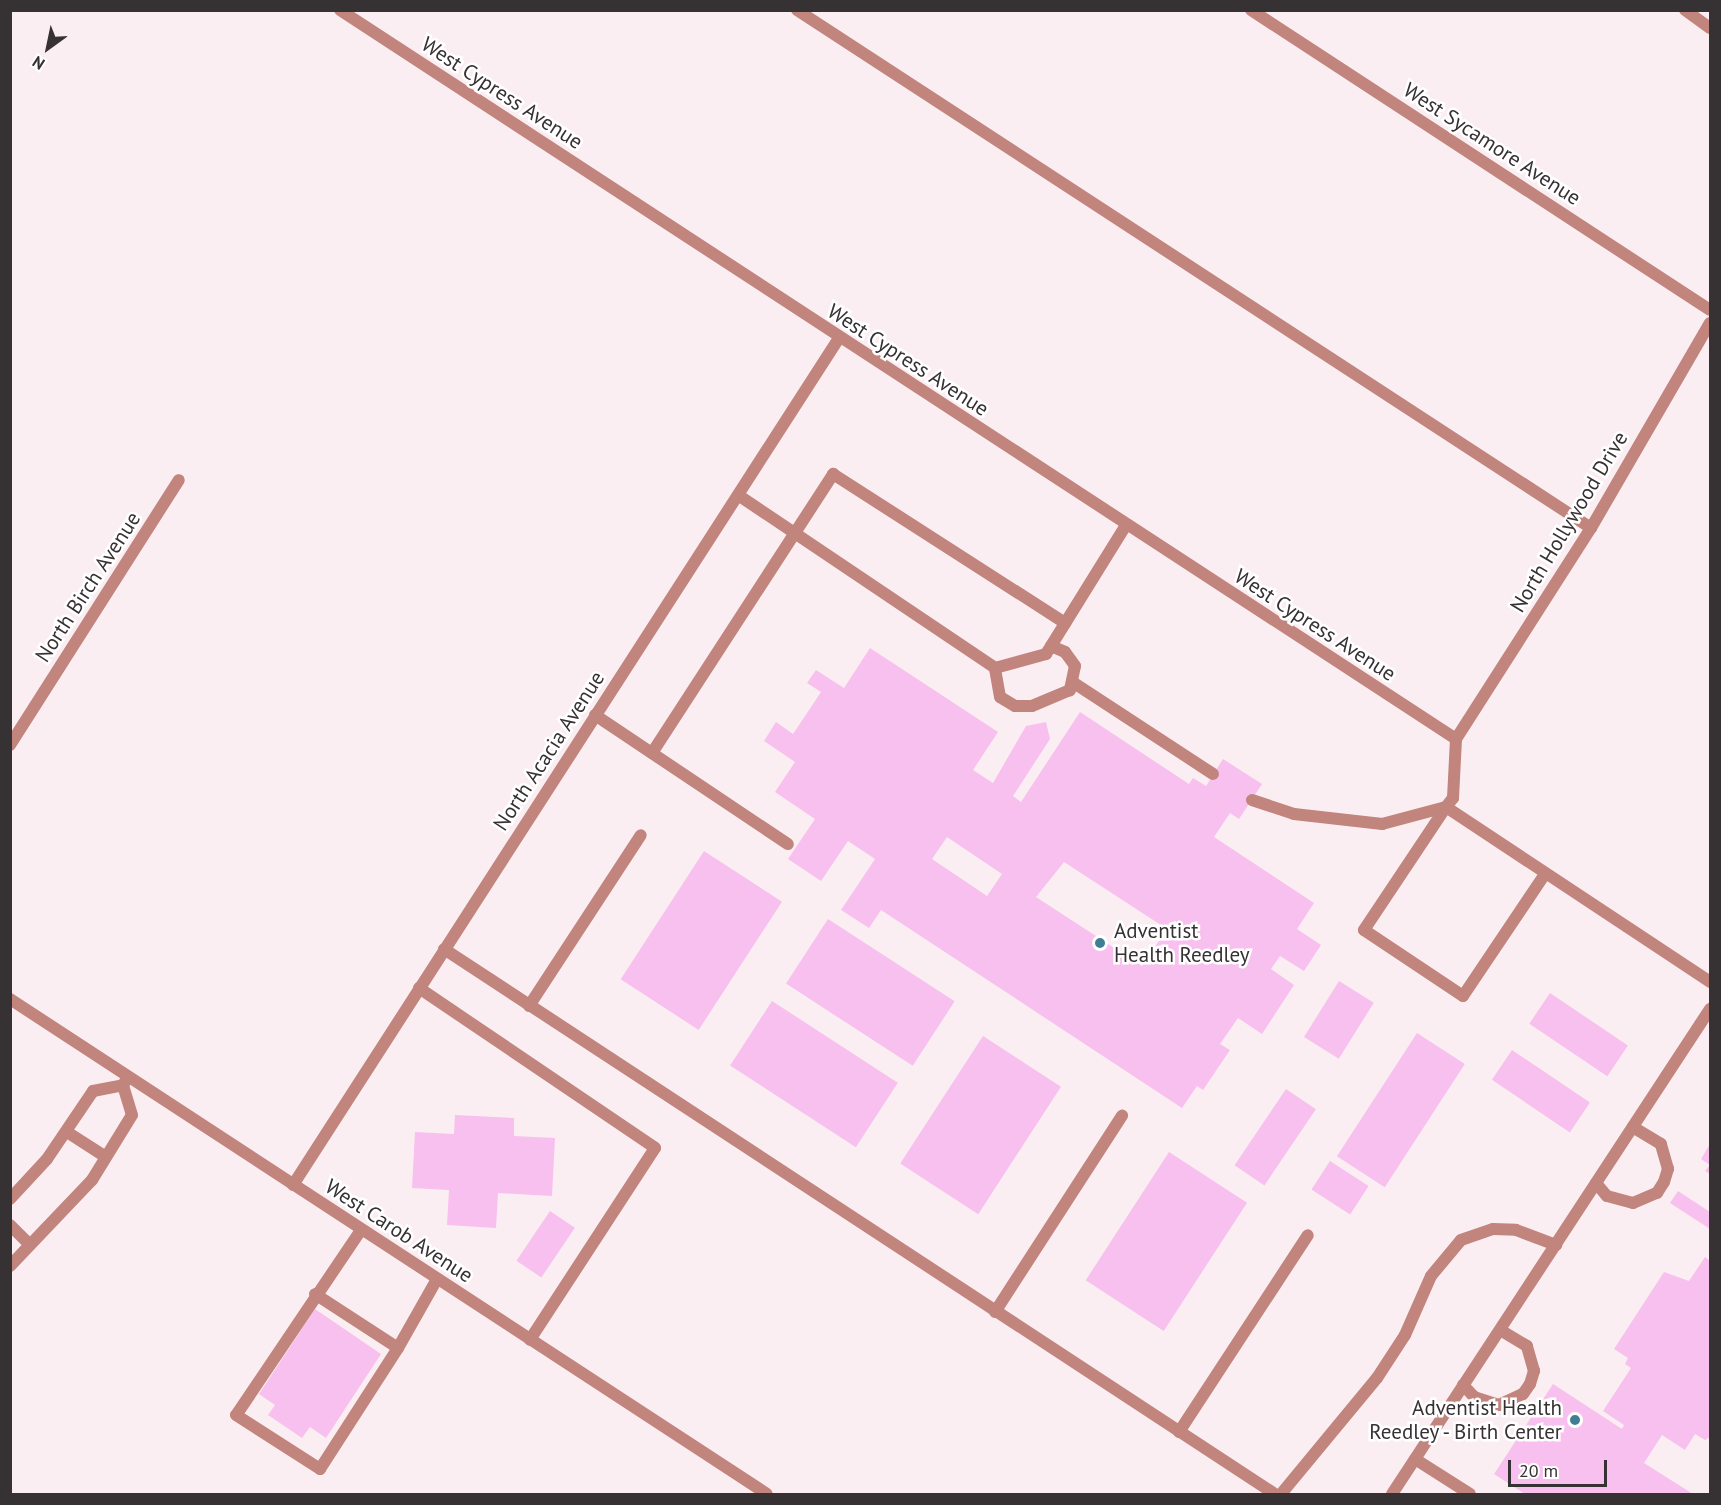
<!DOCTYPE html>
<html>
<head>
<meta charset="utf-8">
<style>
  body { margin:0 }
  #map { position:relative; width:1721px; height:1505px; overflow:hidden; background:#fbeef2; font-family:"PT Sans",sans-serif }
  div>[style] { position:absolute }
  .building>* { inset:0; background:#f7c0ee; transform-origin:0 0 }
  .lane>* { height:12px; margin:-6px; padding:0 6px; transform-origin:6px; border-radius:6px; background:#c1857d }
  .street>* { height:12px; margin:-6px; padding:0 6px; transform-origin:6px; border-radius:6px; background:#c1857d }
  .dots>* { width:16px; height:16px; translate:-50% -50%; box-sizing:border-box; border:3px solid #fff; border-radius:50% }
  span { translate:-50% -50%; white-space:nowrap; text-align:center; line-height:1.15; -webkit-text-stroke:5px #fff; paint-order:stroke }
  .street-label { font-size:21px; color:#363133 }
  .poi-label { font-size:21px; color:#363133 }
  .left { translate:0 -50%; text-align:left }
  .right { translate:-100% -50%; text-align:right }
  .frame { position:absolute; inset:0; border:12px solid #363133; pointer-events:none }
  .north { position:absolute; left:18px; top:18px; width:60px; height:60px; -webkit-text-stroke:4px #fff; paint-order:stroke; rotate:213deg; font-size:16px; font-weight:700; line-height:24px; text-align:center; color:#363133 }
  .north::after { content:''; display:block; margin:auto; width:21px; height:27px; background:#363133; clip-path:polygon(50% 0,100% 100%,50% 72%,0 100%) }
  .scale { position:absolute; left:1508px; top:1460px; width:99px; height:27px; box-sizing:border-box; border:3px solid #363133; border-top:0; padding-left:8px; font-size:18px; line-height:21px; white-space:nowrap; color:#363133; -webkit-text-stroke:4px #fff; paint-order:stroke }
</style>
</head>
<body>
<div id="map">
  <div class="building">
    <div style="clip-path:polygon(evenodd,870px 648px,998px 732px,973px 770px,993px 783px,1026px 726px,1046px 722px,1050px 739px,1013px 796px,1021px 802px,1080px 712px,1189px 784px,1193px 778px,1206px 786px,1223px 759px,1262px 784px,1239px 819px,1230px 813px,1214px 837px,1314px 903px,1297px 929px,1321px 945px,1304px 971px,1280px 956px,1271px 969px,1294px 985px,1262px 1034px,1238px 1018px,1220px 1044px,1230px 1050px,1203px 1090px,1197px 1086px,1182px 1108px,881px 910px,869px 928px,841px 910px,875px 859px,848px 841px,821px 881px,788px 859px,815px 819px,775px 792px,795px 762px,764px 741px,776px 722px,793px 734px,821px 692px,807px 683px,816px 670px,844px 688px,870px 648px,947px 837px,1002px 874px,987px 896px,932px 859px,947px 837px,870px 648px,1064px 862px,1167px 929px,1142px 966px,1036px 897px,1064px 862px)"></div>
    <div style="left:704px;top:851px;width:93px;height:153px;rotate:33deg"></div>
    <div style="left:828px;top:919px;width:151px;height:77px;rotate:33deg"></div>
    <div style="left:1339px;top:981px;width:41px;height:66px;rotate:32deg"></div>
    <div style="left:1550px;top:993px;width:94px;height:37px;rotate:34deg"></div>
    <div style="left:772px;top:1001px;width:150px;height:77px;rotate:33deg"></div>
    <div style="left:1417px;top:1033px;width:57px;height:147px;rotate:33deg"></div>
    <div style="left:983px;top:1036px;width:93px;height:152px;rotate:33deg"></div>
    <div style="left:1512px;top:1050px;width:94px;height:36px;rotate:34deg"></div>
    <div style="left:1286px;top:1089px;width:36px;height:92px;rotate:34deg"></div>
    <div style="clip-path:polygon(455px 1115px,514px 1118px,514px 1136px,555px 1138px,552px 1196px,498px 1193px,496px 1228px,447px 1225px,449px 1190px,412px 1188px,415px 1132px,454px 1134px)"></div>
    <div style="clip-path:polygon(1710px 1144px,1710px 1174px,1705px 1171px,1710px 1165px,1701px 1159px)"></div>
    <div style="left:1169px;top:1152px;width:93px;height:153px;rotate:33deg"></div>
    <div style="left:1330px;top:1161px;width:46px;height:34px;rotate:33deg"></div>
    <div style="clip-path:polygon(1678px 1191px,1710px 1212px,1710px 1229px,1670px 1203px)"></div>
    <div style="left:550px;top:1211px;width:30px;height:60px;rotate:34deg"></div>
    <div style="clip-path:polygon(1705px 1257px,1710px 1261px,1710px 1437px,1705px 1440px,1695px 1434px,1685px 1450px,1662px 1435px,1644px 1463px,1693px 1494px,1525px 1494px,1494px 1474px,1553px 1384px,1622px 1429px,1624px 1425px,1603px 1411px,1631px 1368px,1625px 1364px,1628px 1358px,1614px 1349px,1664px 1272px,1689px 1281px)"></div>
    <div style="clip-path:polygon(315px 1309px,381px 1354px,326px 1438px,310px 1427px,302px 1438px,268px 1415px,275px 1405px,259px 1394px)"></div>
  </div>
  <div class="lane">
    <div style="left:797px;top:10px;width:948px;rotate:33.12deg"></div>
    <div style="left:1685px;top:10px;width:31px;rotate:36deg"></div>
    <div style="left:738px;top:495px;width:310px;rotate:33.9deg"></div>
    <div style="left:1051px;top:646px;width:15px;rotate:23deg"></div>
    <div style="left:1065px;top:652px;width:17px;rotate:54deg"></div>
    <div style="left:1075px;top:666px;width:25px;rotate:102deg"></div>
    <div style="left:1070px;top:690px;width:41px;rotate:157.2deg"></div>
    <div style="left:1032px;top:706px;width:17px;rotate:180deg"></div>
    <div style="left:1015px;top:706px;width:17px;rotate:-149deg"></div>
    <div style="left:1000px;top:697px;width:29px;rotate:-100deg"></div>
    <div style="left:995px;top:668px;width:53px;rotate:-15.4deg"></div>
    <div style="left:1046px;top:654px;width:9px;rotate:-58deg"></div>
    <div style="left:1051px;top:646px;width:142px;rotate:-58.2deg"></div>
    <div style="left:1074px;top:683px;width:166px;rotate:33.2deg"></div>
    <div style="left:595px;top:715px;width:232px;rotate:33.8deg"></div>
    <div style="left:1456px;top:739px;width:59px;rotate:92.9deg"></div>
    <div style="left:1453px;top:798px;width:11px;rotate:128deg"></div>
    <div style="left:1446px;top:807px;width:317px;rotate:33.5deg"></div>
    <div style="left:652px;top:753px;width:333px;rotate:-57deg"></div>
    <div style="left:833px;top:474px;width:276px;rotate:32.7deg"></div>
    <div style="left:1252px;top:800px;width:44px;rotate:18.4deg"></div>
    <div style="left:1294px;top:814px;width:89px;rotate:6.5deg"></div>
    <div style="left:1382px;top:824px;width:66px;rotate:-14.9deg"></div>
    <div style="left:1446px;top:807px;width:148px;rotate:123.7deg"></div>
    <div style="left:1364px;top:930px;width:119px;rotate:33.7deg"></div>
    <div style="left:1463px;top:996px;width:147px;rotate:-56.1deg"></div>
    <div style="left:444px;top:949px;width:994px;rotate:33.26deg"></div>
    <div style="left:419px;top:988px;width:285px;rotate:34.1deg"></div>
    <div style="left:655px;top:1148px;width:229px;rotate:123.1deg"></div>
    <div style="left:529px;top:1006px;width:204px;rotate:-56.8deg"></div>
    <div style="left:67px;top:1132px;width:46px;rotate:32.7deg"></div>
    <div style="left:1596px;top:1183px;width:17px;rotate:50deg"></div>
    <div style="left:1607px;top:1196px;width:27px;rotate:15deg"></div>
    <div style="left:1633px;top:1203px;width:26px;rotate:-23deg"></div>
    <div style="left:1657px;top:1193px;width:13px;rotate:-58deg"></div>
    <div style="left:1664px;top:1182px;width:14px;rotate:-73deg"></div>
    <div style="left:1668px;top:1169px;width:26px;rotate:-106deg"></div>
    <div style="left:1661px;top:1144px;width:33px;rotate:-149deg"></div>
    <div style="left:10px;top:1225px;width:27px;rotate:45deg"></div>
    <div style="left:361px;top:1230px;width:223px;rotate:124deg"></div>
    <div style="left:236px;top:1415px;width:100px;rotate:32.7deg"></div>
    <div style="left:320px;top:1469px;width:144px;rotate:-57.2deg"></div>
    <div style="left:315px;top:1294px;width:99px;rotate:33deg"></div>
    <div style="left:398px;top:1348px;width:79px;rotate:-60.5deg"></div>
    <div style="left:995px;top:1312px;width:234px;rotate:-57.1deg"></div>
    <div style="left:1463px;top:1385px;width:16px;rotate:47deg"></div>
    <div style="left:1474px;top:1397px;width:26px;rotate:18deg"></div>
    <div style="left:1499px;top:1405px;width:26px;rotate:-25deg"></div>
    <div style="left:1523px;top:1394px;width:12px;rotate:-55deg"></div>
    <div style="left:1530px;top:1384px;width:14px;rotate:-73deg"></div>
    <div style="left:1534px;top:1371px;width:26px;rotate:-106deg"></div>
    <div style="left:1527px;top:1346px;width:31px;rotate:-149deg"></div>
    <div style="left:1179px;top:1432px;width:235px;rotate:-56.8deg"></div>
    <div style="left:1415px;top:1459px;width:65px;rotate:32.5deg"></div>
    <div style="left:1281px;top:1494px;width:151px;rotate:-50.4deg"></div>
    <div style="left:1377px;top:1378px;width:51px;rotate:-56.9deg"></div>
    <div style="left:1405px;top:1335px;width:64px;rotate:-66.2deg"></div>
    <div style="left:1431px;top:1276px;width:47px;rotate:-50.2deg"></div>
    <div style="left:1461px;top:1240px;width:34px;rotate:-19deg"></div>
    <div style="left:1493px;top:1229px;width:23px;rotate:2deg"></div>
    <div style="left:1516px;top:1230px;width:43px;rotate:20.6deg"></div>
    <div style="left:1392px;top:1494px;width:580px;rotate:-56.75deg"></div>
  </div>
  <div class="street">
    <div style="left:340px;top:10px;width:1333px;rotate:33.15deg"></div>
    <div style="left:1456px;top:739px;width:250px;rotate:-57.4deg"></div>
    <div style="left:1591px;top:528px;width:237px;rotate:-59.9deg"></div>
    <div style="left:1251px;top:10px;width:548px;rotate:33.17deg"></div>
    <div style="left:10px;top:745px;width:314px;rotate:-57.5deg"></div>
    <div style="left:10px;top:999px;width:904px;rotate:33.18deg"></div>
    <div style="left:293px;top:1185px;width:1008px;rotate:-57.19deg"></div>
    <div style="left:10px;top:1199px;width:54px;rotate:-47.2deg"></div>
    <div style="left:47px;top:1159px;width:82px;rotate:-55.9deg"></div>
    <div style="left:93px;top:1091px;width:31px;rotate:-11deg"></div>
    <div style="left:10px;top:1266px;width:119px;rotate:-46.4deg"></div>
    <div style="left:92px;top:1180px;width:76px;rotate:-58.4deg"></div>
    <div style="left:132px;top:1115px;width:31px;rotate:-107deg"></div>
    <div style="left:123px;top:1085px;width:9px;rotate:-58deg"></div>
  </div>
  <div class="dots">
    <div style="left:1100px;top:943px;background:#407e93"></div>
    <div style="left:1575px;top:1420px;background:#407e93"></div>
  </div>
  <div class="street-label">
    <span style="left:502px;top:93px;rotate:33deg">West Cypress Avenue</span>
    <span style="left:1492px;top:144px;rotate:33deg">West Sycamore Avenue</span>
    <span style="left:908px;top:360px;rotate:33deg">West Cypress Avenue</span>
    <span style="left:1569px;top:522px;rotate:-59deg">North Hollywood Drive</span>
    <span style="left:88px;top:587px;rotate:-57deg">North Birch Avenue</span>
    <span style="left:1315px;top:625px;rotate:33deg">West Cypress Avenue</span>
    <span style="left:549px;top:751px;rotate:-57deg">North Acacia Avenue</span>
    <span style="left:399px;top:1231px;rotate:33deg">West Carob Avenue</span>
  </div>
  <div class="poi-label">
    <span class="left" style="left:1114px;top:943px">Adventist<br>Health Reedley</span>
    <span class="right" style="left:1562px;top:1420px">Adventist Health<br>Reedley - Birth Center</span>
  </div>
  <div class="frame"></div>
  <div class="north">N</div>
  <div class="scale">20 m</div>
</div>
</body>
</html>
